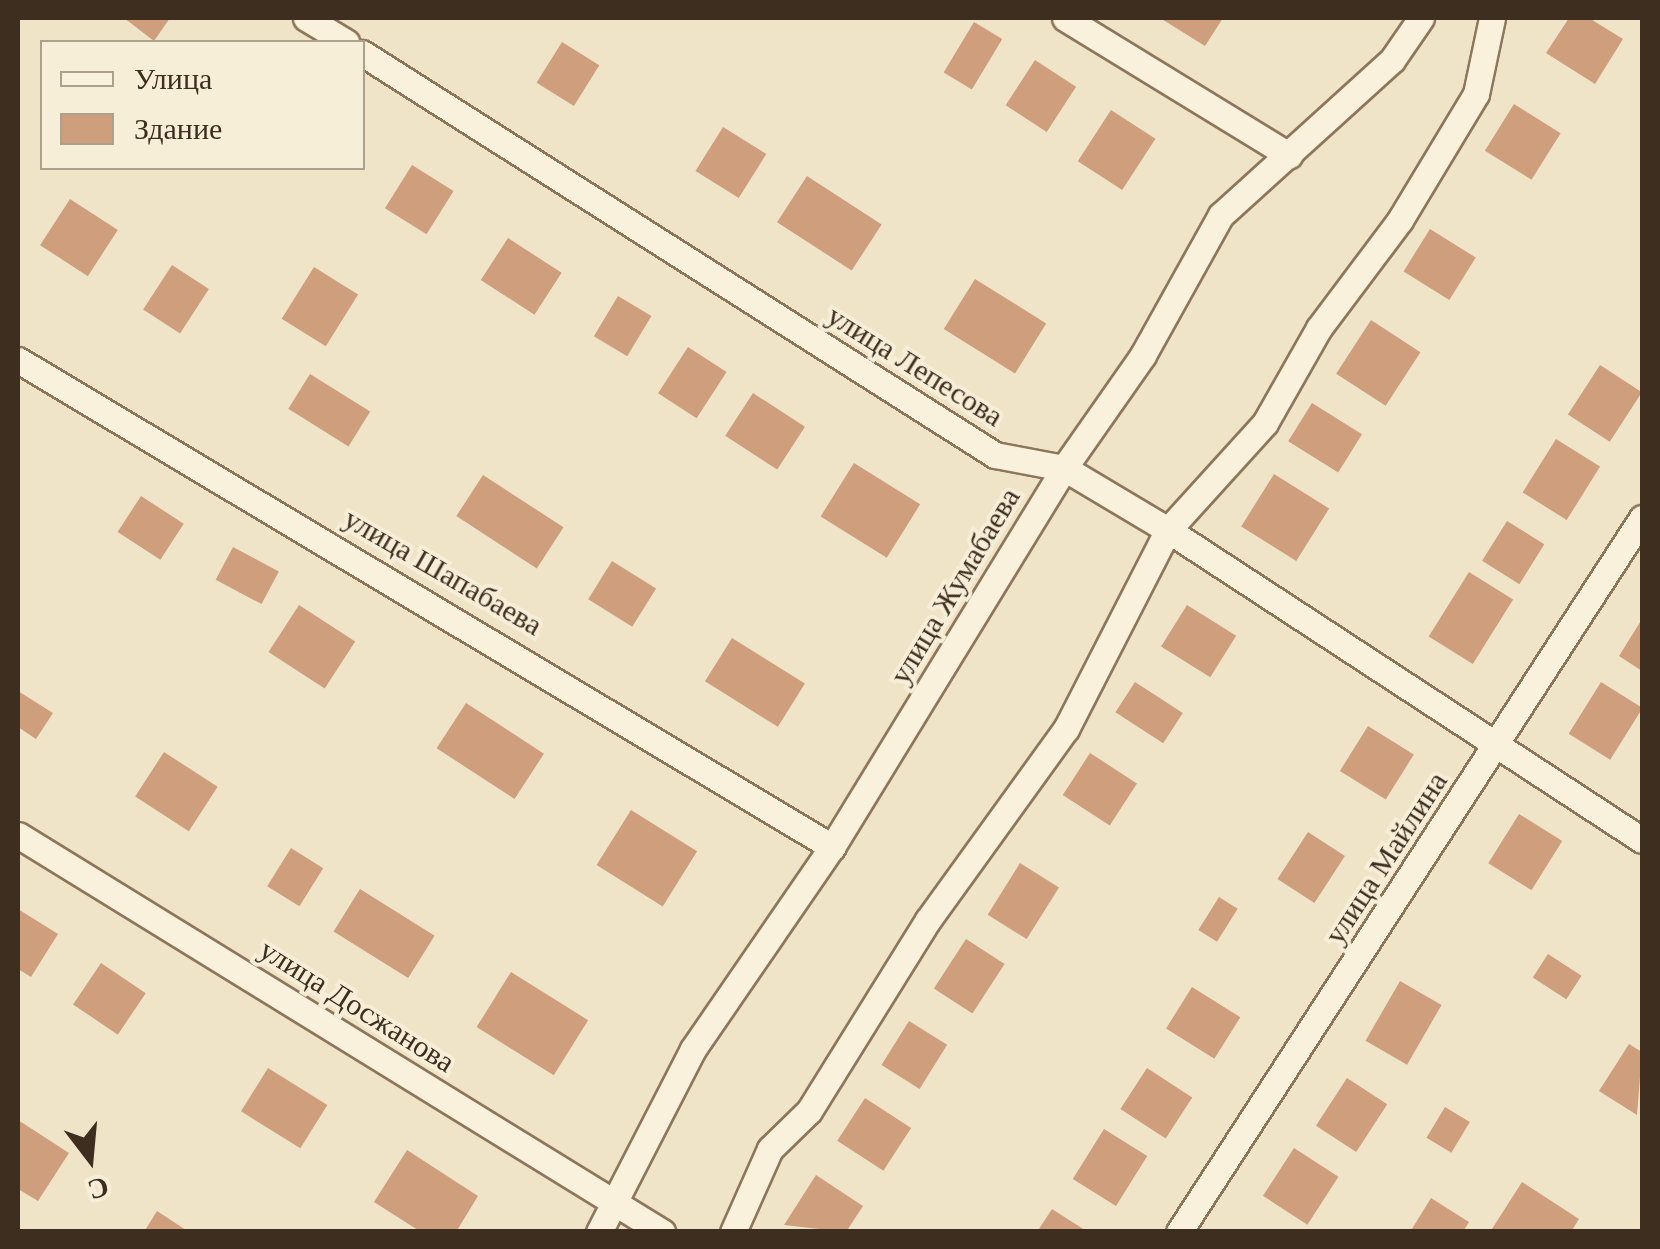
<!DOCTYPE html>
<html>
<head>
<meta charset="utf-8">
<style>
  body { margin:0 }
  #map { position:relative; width:1660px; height:1249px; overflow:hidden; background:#f0e4c8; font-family:"Times New Roman",serif }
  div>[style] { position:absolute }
  .building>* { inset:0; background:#cf9f7d; transform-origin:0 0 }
  .roads { filter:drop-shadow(2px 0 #8d765c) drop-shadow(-2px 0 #8d765c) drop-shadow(0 2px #8d765c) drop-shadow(0 -2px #8d765c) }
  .minor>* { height:25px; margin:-12.5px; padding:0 12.5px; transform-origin:12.5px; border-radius:12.5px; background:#faf1dc }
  span { translate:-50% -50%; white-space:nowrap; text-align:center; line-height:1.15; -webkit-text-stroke:8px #f7eed8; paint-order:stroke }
  .street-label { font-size:30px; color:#3d2e20 }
  .frame { position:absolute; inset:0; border:20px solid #3d2e20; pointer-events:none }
  .legend { position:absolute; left:40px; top:40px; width:325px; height:130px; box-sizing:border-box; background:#f7eed8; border:2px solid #ada18e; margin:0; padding:12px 18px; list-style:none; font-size:30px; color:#3d2e20 }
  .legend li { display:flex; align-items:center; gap:20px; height:50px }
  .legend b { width:50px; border:2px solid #ada18e }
  .north { position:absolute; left:40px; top:1109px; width:100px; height:100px; -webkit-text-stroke:8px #f7eed8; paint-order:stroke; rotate:164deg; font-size:28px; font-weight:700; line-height:40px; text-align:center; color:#3d2e20 }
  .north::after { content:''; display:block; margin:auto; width:35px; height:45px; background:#3d2e20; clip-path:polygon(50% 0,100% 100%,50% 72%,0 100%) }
</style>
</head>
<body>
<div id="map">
  <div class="building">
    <div style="clip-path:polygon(124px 18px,170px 18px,154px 41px)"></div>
    <div style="clip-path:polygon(1160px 18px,1223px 18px,1205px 46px)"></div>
    <div style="clip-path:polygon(1569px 18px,1589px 18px,1623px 39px,1595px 84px,1546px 53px)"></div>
    <div style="left:974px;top:22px;width:33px;height:59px;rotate:31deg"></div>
    <div style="left:562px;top:42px;width:44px;height:48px;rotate:32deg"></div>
    <div style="left:1035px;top:60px;width:49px;height:54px;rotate:33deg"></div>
    <div style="left:1514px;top:104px;width:55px;height:55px;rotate:32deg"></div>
    <div style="left:1111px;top:110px;width:53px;height:61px;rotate:33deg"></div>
    <div style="left:723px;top:127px;width:51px;height:52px;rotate:32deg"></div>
    <div style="left:412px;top:165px;width:49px;height:51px;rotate:32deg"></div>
    <div style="left:807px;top:176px;width:89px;height:55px;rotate:33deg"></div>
    <div style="left:70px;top:199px;width:57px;height:55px;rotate:33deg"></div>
    <div style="left:1430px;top:229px;width:54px;height:50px;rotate:32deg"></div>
    <div style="left:508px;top:238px;width:64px;height:50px;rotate:33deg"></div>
    <div style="left:172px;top:265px;width:44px;height:53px;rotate:33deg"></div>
    <div style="left:314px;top:267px;width:52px;height:61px;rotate:32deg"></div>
    <div style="left:975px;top:279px;width:84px;height:59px;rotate:32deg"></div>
    <div style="left:618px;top:296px;width:39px;height:47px;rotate:31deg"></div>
    <div style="left:1371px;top:320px;width:59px;height:64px;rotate:33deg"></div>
    <div style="left:688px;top:347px;width:46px;height:55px;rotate:33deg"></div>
    <div style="left:1600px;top:365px;width:50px;height:59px;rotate:33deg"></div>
    <div style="left:310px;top:374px;width:71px;height:41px;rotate:32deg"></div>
    <div style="left:753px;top:393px;width:62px;height:51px;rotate:33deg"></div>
    <div style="left:1312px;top:403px;width:59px;height:45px;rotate:32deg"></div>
    <div style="left:1556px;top:439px;width:52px;height:63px;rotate:32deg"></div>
    <div style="left:854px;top:463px;width:78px;height:63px;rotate:32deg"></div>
    <div style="left:1274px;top:474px;width:65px;height:62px;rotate:32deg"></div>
    <div style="left:483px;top:475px;width:96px;height:49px;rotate:33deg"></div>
    <div style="left:141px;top:496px;width:51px;height:43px;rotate:33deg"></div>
    <div style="left:1507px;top:521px;width:44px;height:47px;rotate:32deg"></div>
    <div style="left:233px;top:547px;width:52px;height:37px;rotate:28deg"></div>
    <div style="left:612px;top:561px;width:52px;height:45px;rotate:32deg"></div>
    <div style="left:1469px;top:572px;width:52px;height:76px;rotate:32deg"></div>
    <div style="left:299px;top:605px;width:67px;height:56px;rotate:33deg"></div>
    <div style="left:1187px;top:605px;width:58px;height:49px;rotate:32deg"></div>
    <div style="clip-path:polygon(1642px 619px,1642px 671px,1619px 656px)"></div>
    <div style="left:732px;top:638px;width:86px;height:51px;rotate:32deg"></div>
    <div style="left:1135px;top:682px;width:57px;height:36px;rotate:33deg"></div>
    <div style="left:1601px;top:682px;width:49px;height:61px;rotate:32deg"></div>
    <div style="clip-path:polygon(18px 691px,53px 713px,36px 739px,18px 727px)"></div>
    <div style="left:466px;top:703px;width:93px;height:54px;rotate:33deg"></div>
    <div style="left:1368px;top:726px;width:54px;height:53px;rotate:32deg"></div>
    <div style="left:164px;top:752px;width:64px;height:53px;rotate:33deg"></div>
    <div style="left:1090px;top:753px;width:56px;height:50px;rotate:33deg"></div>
    <div style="left:631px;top:810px;width:78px;height:65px;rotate:32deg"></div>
    <div style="left:1519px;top:814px;width:51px;height:58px;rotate:32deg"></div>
    <div style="left:1308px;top:832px;width:44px;height:56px;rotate:33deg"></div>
    <div style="left:291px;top:848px;width:38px;height:45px;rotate:32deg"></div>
    <div style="left:1020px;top:863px;width:46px;height:61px;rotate:32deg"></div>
    <div style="left:360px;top:889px;width:88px;height:50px;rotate:32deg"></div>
    <div style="left:1219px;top:897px;width:22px;height:39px;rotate:32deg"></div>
    <div style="clip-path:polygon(18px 909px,58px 934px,31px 977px,18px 969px)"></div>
    <div style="left:966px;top:939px;width:46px;height:59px;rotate:33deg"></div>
    <div style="left:1548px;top:954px;width:40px;height:28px;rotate:33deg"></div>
    <div style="left:101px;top:963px;width:54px;height:50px;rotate:34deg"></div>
    <div style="left:511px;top:972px;width:91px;height:65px;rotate:32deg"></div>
    <div style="left:1400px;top:981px;width:48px;height:69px;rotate:30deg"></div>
    <div style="left:1192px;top:987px;width:57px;height:49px;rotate:32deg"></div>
    <div style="left:909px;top:1021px;width:45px;height:52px;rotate:32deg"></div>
    <div style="clip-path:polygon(1629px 1044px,1642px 1052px,1637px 1115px,1599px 1091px)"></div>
    <div style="left:268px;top:1068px;width:70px;height:51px;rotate:32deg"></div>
    <div style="left:1147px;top:1068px;width:54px;height:49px;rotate:33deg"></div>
    <div style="left:1347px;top:1078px;width:48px;height:57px;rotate:33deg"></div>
    <div style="left:865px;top:1098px;width:55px;height:51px;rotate:33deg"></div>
    <div style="left:1445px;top:1107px;width:29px;height:36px;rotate:31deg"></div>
    <div style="clip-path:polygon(18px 1120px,69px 1153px,38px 1201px,18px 1189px)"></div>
    <div style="left:1104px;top:1129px;width:51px;height:59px;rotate:32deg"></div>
    <div style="left:1294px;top:1148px;width:53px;height:57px;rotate:33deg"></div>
    <div style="clip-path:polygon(407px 1150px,478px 1196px,456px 1232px,421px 1232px,374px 1202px)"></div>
    <div style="clip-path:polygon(816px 1175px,863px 1206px,846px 1232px,784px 1225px)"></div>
    <div style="clip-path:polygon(1522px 1182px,1579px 1219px,1571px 1232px,1490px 1232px)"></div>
    <div style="clip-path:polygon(1431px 1198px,1469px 1222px,1463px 1232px,1410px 1232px)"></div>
    <div style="clip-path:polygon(1052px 1209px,1088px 1232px,1037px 1232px)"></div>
    <div style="clip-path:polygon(157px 1211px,189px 1232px,144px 1232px)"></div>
  </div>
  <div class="roads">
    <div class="minor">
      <div style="left:306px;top:18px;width:47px;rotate:31deg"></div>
      <div style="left:1065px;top:18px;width:263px;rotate:31.5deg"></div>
      <div style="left:362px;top:53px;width:750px;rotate:32.42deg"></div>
      <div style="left:995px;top:455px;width:70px;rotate:10.7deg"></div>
      <div style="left:1064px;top:468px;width:121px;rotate:30.8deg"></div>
      <div style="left:1168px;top:530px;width:566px;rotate:33.19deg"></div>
      <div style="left:18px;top:360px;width:949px;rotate:30.89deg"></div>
      <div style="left:18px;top:835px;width:757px;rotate:31.65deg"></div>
      <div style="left:599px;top:1232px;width:206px;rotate:-62.8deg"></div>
      <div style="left:693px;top:1049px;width:245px;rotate:-55.5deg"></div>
      <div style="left:832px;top:847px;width:444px;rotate:-58.5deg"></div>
      <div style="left:1064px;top:468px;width:138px;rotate:-55deg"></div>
      <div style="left:1143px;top:355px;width:160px;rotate:-60.9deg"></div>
      <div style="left:1221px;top:215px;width:231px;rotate:-42.2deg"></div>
      <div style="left:1392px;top:60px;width:51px;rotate:-55.4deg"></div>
      <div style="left:733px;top:1232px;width:91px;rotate:-66deg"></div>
      <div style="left:770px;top:1149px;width:54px;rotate:-44.3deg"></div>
      <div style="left:809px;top:1111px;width:225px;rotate:-58.1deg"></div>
      <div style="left:928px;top:920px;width:236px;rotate:-54.2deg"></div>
      <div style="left:1066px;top:729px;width:224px;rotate:-62.9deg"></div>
      <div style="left:1168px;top:530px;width:144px;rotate:-47.8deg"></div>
      <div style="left:1265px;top:423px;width:109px;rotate:-60.4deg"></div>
      <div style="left:1319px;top:328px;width:135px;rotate:-53.1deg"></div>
      <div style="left:1400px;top:220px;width:147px;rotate:-58.9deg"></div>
      <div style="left:1476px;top:94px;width:78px;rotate:-78.1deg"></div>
      <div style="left:1179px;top:1232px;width:851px;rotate:-57.04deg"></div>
    </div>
  </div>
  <div class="street-label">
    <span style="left:915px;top:366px;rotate:32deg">улица Лепесова</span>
    <span style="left:443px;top:572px;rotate:30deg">улица Шапабаева</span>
    <span style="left:955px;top:586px;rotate:-59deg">улица Жумабаева</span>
    <span style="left:1386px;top:858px;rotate:-57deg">улица Майлина</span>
    <span style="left:357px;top:1006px;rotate:32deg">улица Досжанова</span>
  </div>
  <div class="frame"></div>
  <ul class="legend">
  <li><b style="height:12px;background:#faf1dc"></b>Улица</li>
  <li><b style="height:28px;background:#cf9f7d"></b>Здание</li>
  </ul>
  <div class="north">С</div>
</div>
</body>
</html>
